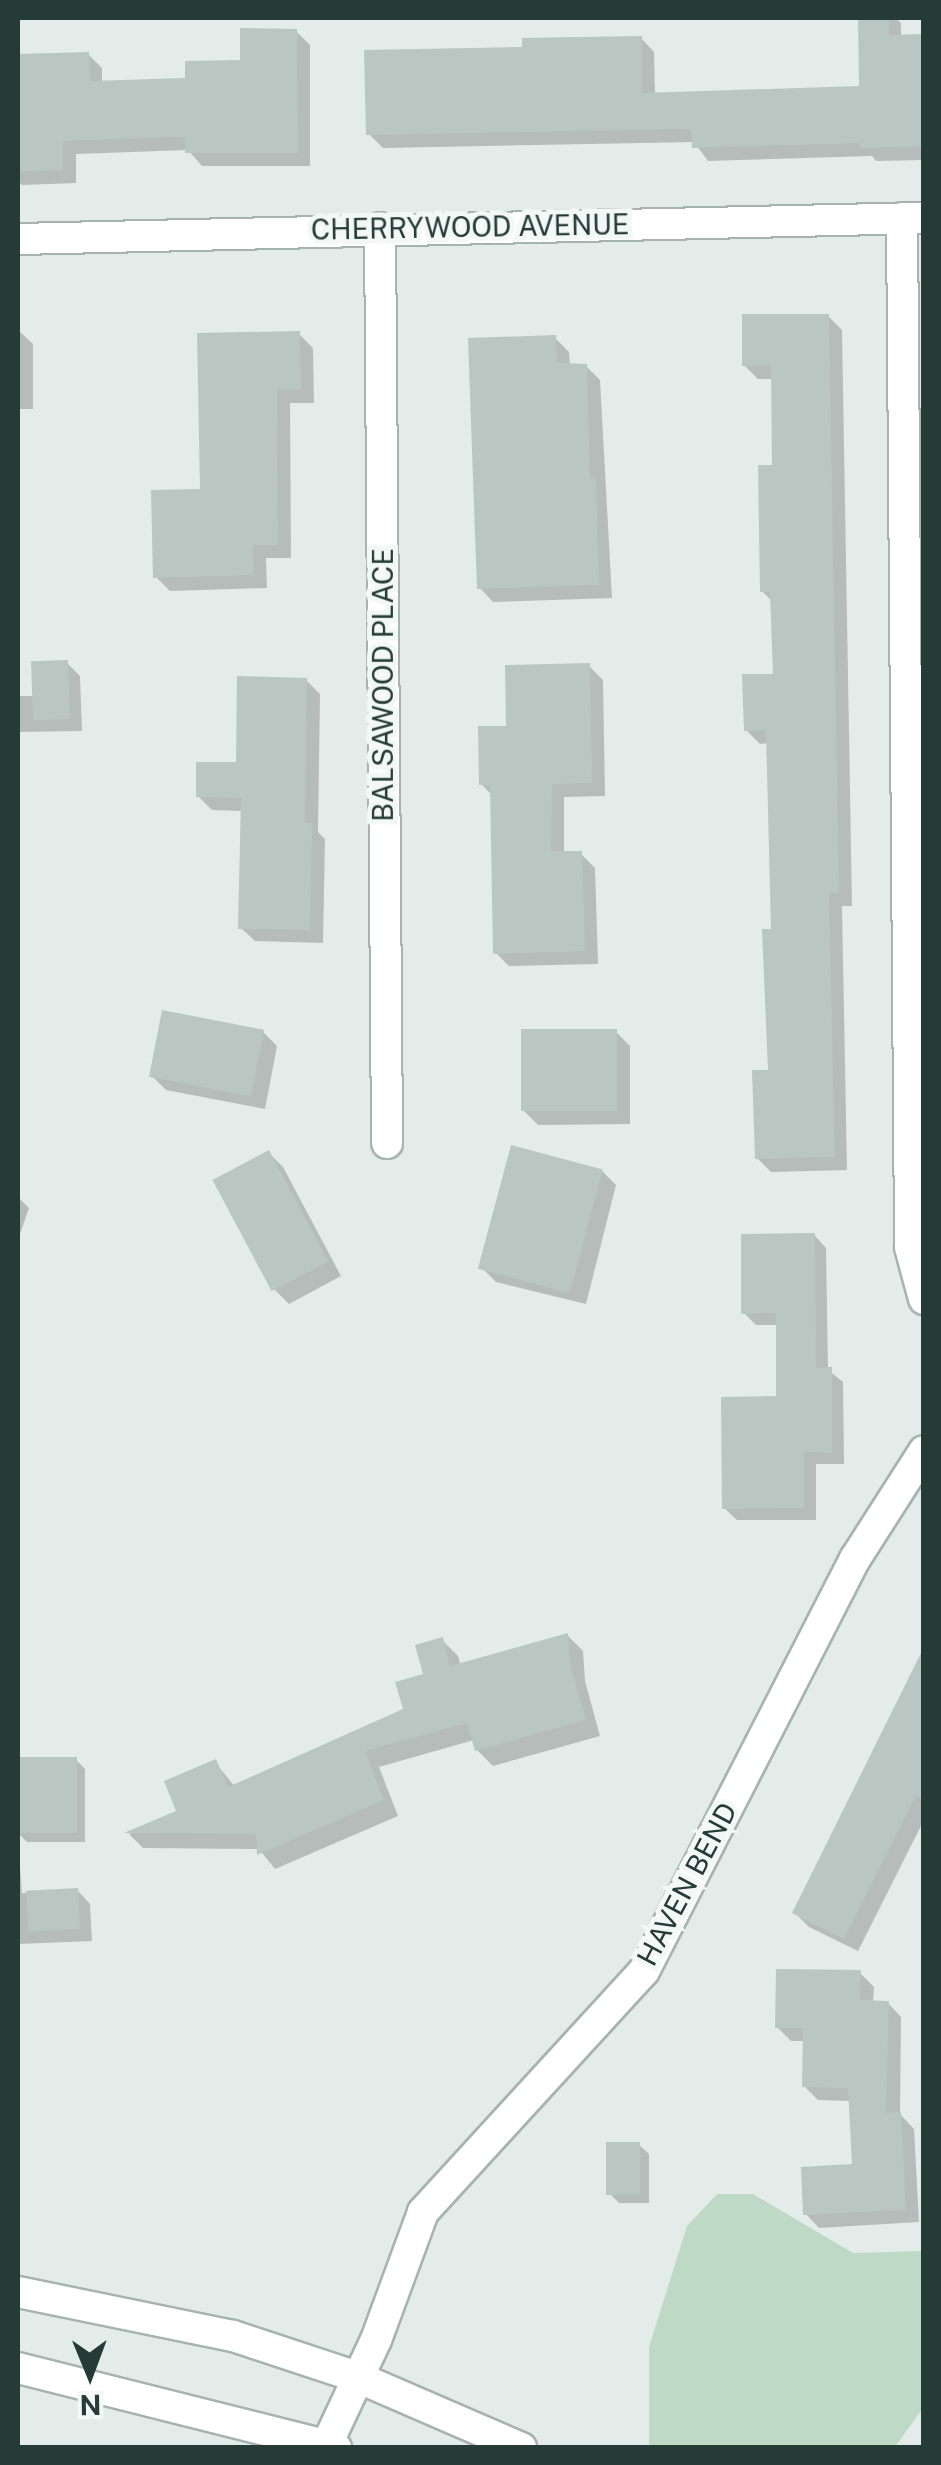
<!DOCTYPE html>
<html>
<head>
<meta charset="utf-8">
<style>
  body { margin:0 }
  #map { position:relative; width:941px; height:2465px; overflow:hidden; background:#e3ece8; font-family:"Public Sans",sans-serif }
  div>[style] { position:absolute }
  .green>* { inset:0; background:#bedac7 }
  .shadow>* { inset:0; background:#0003 }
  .building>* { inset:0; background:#b9c6c1; transform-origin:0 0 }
  .roads { filter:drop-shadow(2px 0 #a6b3af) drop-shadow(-2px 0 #a6b3af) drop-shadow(0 2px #a6b3af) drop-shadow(0 -2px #a6b3af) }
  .minor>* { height:30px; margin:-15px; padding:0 15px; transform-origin:15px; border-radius:15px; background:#fff }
  .secondary>* { height:30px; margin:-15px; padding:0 15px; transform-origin:15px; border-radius:15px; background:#fff }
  span { translate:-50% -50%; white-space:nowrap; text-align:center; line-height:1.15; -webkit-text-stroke:10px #f3f8f6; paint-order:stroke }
  .street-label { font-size:28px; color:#253b36 }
  .frame { position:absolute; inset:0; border:20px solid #253b36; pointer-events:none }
  .north { position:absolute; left:40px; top:2325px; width:100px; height:100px; -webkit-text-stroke:8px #f3f8f6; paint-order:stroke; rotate:179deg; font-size:28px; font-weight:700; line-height:40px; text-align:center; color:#253b36 }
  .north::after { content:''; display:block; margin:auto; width:35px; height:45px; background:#253b36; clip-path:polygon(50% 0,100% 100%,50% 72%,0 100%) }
</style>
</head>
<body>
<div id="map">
  <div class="green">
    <div style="clip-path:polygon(717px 2194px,753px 2194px,853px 2253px,923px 2251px,923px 2408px,895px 2447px,649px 2447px,649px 2347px,687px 2226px)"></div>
  </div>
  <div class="shadow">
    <div style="clip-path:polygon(860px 18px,896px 18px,901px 23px,901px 37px,924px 37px,924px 160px,876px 161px,872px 156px,708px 161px,694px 142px,383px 148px,369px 134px,524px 49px,641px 38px,654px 52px,655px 95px,862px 88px)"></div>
    <div style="clip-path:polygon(296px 31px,310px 45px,310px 166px,202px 166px,188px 150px,76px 154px,76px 183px,22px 185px,18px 181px,18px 57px,88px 54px,102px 68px,102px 83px,188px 81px,242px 63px)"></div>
    <div style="clip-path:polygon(828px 316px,842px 330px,852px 906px,842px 906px,847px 1170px,771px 1172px,757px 1158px,770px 1072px,774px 931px,769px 743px,760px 744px,746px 730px,776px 676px,773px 602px,762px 591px,775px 467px,774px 379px,758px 379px,744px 365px)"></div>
    <div style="clip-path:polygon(18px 330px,33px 344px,33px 409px,18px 409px)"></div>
    <div style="clip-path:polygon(299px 334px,313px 348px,314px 403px,290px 403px,291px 558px,266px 558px,267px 588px,170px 591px,156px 577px)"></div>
    <div style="clip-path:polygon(555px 338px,569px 352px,570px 366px,586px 366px,600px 380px,612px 598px,493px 602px,480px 588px)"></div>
    <div style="clip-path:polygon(67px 663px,80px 676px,82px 731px,18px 732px,18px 696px,34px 696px)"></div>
    <div style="clip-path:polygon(589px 666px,603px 680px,605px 796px,564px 797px,564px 854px,581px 854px,595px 868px,598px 964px,509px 966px,495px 952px,492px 795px,481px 784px,508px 728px)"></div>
    <div style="clip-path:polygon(306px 680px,320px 694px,318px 832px,325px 839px,323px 943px,255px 941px,241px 928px,243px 811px,212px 810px,198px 796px,238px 765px)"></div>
    <div style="clip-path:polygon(263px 1032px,277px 1046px,265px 1109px,166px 1090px,152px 1076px)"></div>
    <div style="clip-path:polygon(616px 1032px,630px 1046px,630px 1124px,538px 1125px,524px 1111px)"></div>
    <div style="clip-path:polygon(269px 1153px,283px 1167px,341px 1276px,289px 1304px,275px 1290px)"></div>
    <div style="clip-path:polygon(602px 1171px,616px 1185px,586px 1304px,496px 1282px,482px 1268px)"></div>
    <div style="clip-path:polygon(18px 1197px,29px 1208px,18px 1240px)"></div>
    <div style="clip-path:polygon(814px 1235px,826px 1248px,828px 1370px,843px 1382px,844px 1464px,816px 1464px,816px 1520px,737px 1520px,724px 1508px,779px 1399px,779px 1325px,756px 1325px,744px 1313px)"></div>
    <div style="clip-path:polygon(567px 1635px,583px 1651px,585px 1681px,600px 1736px,493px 1766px,477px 1750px,474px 1740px,379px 1767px,398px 1816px,275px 1869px,259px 1849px,143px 1848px,129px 1834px,180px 1812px,215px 1762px,235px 1787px,406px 1710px,442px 1640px,458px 1656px,461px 1666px)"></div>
    <div style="clip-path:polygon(924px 1671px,924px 1820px,858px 1951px,809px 1927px,795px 1913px)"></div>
    <div style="clip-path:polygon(18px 1760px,76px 1760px,85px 1769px,85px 1842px,27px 1842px,18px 1833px)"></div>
    <div style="clip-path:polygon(18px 1840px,22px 1893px,77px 1890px,90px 1904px,92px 1941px,18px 1944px)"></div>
    <div style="clip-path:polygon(860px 1973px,874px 1987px,873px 2003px,888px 2003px,901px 2017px,900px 2114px,914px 2129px,919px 2222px,819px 2228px,806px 2214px,855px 2166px,851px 2101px,818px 2100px,804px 2086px,805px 2041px,791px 2041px,777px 2027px)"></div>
    <div style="clip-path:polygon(639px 2145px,649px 2154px,649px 2203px,619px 2203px,610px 2194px)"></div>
  </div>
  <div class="building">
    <div style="clip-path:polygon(858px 18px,889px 18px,889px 35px,924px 34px,921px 147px,860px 148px,860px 143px,692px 148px,691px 129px,366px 135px,364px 50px,522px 47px,522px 38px,642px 36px,642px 93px,859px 86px)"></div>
    <div style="clip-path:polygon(240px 28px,297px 29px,298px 153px,185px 153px,185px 137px,63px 141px,63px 170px,18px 172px,18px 54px,89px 52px,90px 81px,185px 78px,185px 61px,240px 60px)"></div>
    <div style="clip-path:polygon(742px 314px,829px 314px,839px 893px,829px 893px,835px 1157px,755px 1159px,752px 1070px,768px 1070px,762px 929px,771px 929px,766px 730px,744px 731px,742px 674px,773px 674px,770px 592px,760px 592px,758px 465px,772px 465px,771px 366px,742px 366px)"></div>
    <div style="clip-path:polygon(300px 331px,301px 390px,277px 390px,278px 545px,253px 545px,254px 575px,153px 578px,151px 490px,200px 489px,197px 333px)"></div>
    <div style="clip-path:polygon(556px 335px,557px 363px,587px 364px,590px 478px,596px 478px,599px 585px,477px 589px,468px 338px)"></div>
    <div style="left:68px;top:660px;width:59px;height:37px;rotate:88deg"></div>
    <div style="clip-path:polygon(590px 663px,592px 783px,552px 784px,551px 851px,582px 851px,585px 951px,493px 954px,490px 785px,479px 785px,478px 726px,506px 726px,505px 665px)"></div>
    <div style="clip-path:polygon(237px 676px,307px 678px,305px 823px,312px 823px,310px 930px,238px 929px,241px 798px,196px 797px,196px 762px,236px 762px)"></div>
    <div style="left:162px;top:1010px;width:104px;height:68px;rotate:11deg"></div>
    <div style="left:617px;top:1029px;width:82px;height:96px;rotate:90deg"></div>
    <div style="left:511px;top:1145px;width:95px;height:128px;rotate:15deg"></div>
    <div style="left:269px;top:1150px;width:126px;height:64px;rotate:62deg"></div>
    <div style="clip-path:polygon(815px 1233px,816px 1368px,832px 1367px,832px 1453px,804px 1452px,804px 1508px,722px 1509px,721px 1397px,776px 1396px,776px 1313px,741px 1314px,741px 1234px)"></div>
    <div style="clip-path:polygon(568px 1633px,570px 1663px,586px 1720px,475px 1751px,467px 1723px,365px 1751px,384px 1800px,257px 1855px,256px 1834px,124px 1833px,176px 1811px,164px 1781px,216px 1759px,228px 1787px,403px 1709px,395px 1682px,423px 1674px,415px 1645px,443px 1637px,450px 1666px)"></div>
    <div style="clip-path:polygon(924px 1647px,924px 1800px,916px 1796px,844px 1939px,792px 1913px)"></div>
    <div style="left:77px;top:1757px;width:76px;height:59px;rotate:90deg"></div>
    <div style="left:78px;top:1888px;width:41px;height:52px;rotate:87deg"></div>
    <div style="clip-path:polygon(776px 1969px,861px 1970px,860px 2000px,889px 2001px,886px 2113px,901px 2112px,906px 2210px,803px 2215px,801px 2167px,852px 2164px,848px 2088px,802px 2087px,803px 2028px,775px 2028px)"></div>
    <div style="left:606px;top:2142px;width:34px;height:53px"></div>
  </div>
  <div class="roads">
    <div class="minor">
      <div style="left:902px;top:218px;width:1029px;rotate:89.55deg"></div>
      <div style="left:910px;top:1247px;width:54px;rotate:74.9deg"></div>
      <div style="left:380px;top:228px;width:915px;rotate:89.56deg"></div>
      <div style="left:18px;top:239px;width:906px;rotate:-1.33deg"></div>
      <div style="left:327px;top:2444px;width:115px;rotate:-64.8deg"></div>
      <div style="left:376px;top:2340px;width:136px;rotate:-69.8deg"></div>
      <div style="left:423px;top:2212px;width:327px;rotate:-47.5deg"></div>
      <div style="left:644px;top:1971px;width:463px;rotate:-62.9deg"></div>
      <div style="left:855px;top:1559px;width:128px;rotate:-57.4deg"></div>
    </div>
    <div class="secondary">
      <div style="left:18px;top:2292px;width:219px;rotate:11.6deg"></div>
      <div style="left:233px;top:2336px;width:131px;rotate:18.3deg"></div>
      <div style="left:357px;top:2377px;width:179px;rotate:23.4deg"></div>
      <div style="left:18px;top:2368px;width:328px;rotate:14.1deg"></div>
    </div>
  </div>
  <div class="street-label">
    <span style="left:470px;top:227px;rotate:-1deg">CHERRYWOOD AVENUE</span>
    <span style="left:383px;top:685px;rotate:-90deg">BALSAWOOD PLACE</span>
    <span style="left:687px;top:1884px;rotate:-62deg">HAVEN BEND</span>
  </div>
  <div class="frame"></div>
  <div class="north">N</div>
</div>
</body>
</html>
